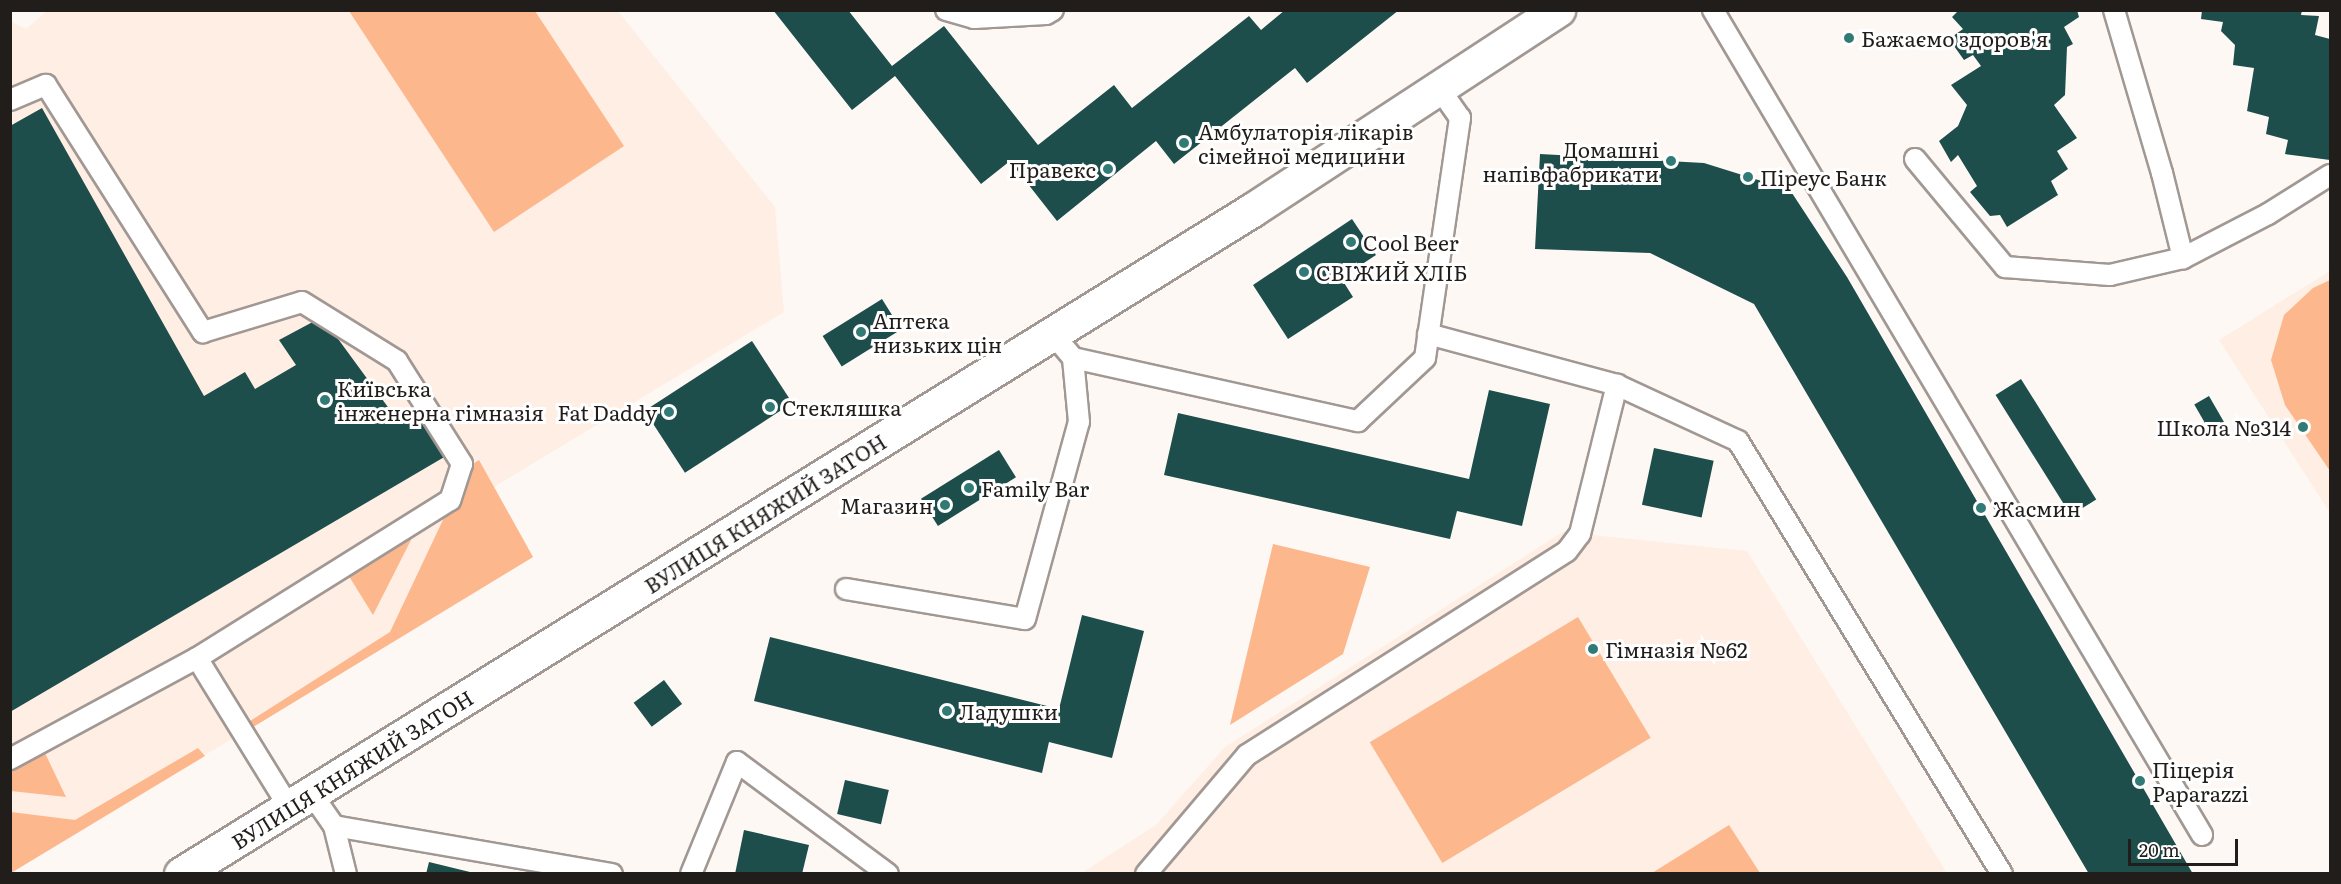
<!DOCTYPE html>
<html>
<head>
<meta charset="utf-8">
<style>
  body { margin:0 }
  #map { position:relative; width:2341px; height:884px; overflow:hidden; background:#fef8f5; font-family:Literata,serif }
  div>[style] { position:absolute }
  .built>* { inset:0; background:#ffeee4 }
  .green>* { inset:0; background:#fcb78c; transform-origin:0 0 }
  .building>* { inset:0; background:#1e4e4b; transform-origin:0 0 }
  .roads { filter:drop-shadow(2px 0 #a19893) drop-shadow(-2px 0 #a19893) drop-shadow(0 2px #a19893) drop-shadow(0 -2px #a19893) }
  .service>* { height:20px; margin:-10px; padding:0 10px; transform-origin:10px; border-radius:10px; background:#fff }
  .minor>* { height:33px; margin:-16.5px; padding:0 16.5px; transform-origin:16.5px; border-radius:16.5px; background:#fff }
  .dots>* { width:16px; height:16px; translate:-50% -50%; box-sizing:border-box; border:3px solid #fff; border-radius:50% }
  span { translate:-50% -50%; white-space:nowrap; text-align:center; line-height:1.15; -webkit-text-stroke:6px #fff; paint-order:stroke }
  .poi-label { font-size:21px; color:#201d1b }
  .left { translate:0 -50%; text-align:left }
  .right { translate:-100% -50%; text-align:right }
  .street-label { font-size:21px; color:#201d1b }
  .frame { position:absolute; inset:0; border:12px solid #201d1b; pointer-events:none }
  .scale { position:absolute; left:2128px; top:839px; width:110px; height:27px; box-sizing:border-box; border:3px solid #201d1b; border-top:0; padding-left:8px; font-size:18px; line-height:21px; white-space:nowrap; color:#201d1b; -webkit-text-stroke:4px #fff; paint-order:stroke }
</style>
</head>
<body>
<div id="map">
  <div class="built">
    <div style="clip-path:polygon(48px 10px,618px 11px,775px 207px,784px 312px,494px 487px,533px 557px,10px 873px,10px 21px,26px 29px)"></div>
    <div style="clip-path:polygon(2330px 271px,2330px 513px,2219px 340px)"></div>
    <div style="clip-path:polygon(1563px 532px,1747px 551px,1947px 873px,1080px 874px,1156px 825px,1225px 747px)"></div>
  </div>
  <div class="green">
    <div style="clip-path:polygon(349px 11px,535px 11px,624px 146px,494px 232px)"></div>
    <div style="clip-path:polygon(2330px 280px,2330px 471px,2285px 405px,2271px 360px,2284px 315px,2313px 288px)"></div>
    <div style="clip-path:polygon(479px 460px,533px 557px,253px 727px,250px 721px,390px 632px,468px 467px)"></div>
    <div style="clip-path:polygon(414px 534px,373px 615px,347px 573px)"></div>
    <div style="clip-path:polygon(1273px 544px,1370px 567px,1343px 654px,1230px 725px)"></div>
    <div style="left:1578px;top:617px;width:141px;height:243px;rotate:59deg"></div>
    <div style="clip-path:polygon(198px 748px,205px 756px,11px 873px,11px 812px,75px 820px)"></div>
    <div style="clip-path:polygon(44px 751px,66px 797px,11px 791px,10px 771px)"></div>
    <div style="clip-path:polygon(1729px 825px,1760px 873px,1652px 873px)"></div>
  </div>
  <div class="building">
    <div style="clip-path:polygon(773px 10px,848px 10px,892px 66px,944px 26px,1038px 145px,1114px 85px,1132px 108px,1249px 16px,1261px 30px,1285px 10px,1399px 10px,1307px 83px,1295px 68px,1174px 164px,1156px 141px,1057px 221px,1010px 161px,981px 184px,895px 76px,852px 110px)"></div>
    <div style="clip-path:polygon(1959px 10px,2077px 10px,2079px 17px,2064px 27px,2073px 44px,2067px 47px,2065px 95px,2054px 105px,2077px 138px,2057px 151px,2068px 169px,2051px 181px,2058px 195px,2007px 227px,2000px 215px,1990px 216px,1970px 192px,1977px 186px,1958px 155px,1951px 162px,1939px 141px,1958px 126px,1967px 105px,1951px 85px,1981px 66px,1973px 55px,1964px 60px,1949px 39px,1963px 29px,1952px 17px)"></div>
    <div style="clip-path:polygon(2202px 10px,2302px 10px,2301px 15px,2319px 16px,2315px 35px,2330px 39px,2330px 160px,2285px 154px,2288px 140px,2266px 134px,2269px 117px,2247px 111px,2254px 68px,2233px 65px,2235px 45px,2221px 31px,2223px 22px,2201px 19px)"></div>
    <div style="clip-path:polygon(42px 108px,204px 396px,245px 372px,255px 389px,296px 365px,279px 340px,322px 317px,393px 414px,424px 420px,446px 456px,10px 712px,10px 126px)"></div>
    <div style="clip-path:polygon(1540px 154px,1704px 163px,1790px 190px,1847px 277px,2193px 874px,2089px 874px,1754px 304px,1650px 253px,1535px 249px)"></div>
    <div style="clip-path:polygon(1352px 219px,1376px 255px,1341px 278px,1353px 297px,1288px 339px,1253px 285px)"></div>
    <div style="left:882px;top:299px;width:36px;height:70px;rotate:58deg"></div>
    <div style="left:752px;top:341px;width:74px;height:128px;rotate:57deg"></div>
    <div style="left:2021px;top:379px;width:142px;height:30px;rotate:58deg"></div>
    <div style="clip-path:polygon(1489px 390px,1550px 404px,1522px 526px,1457px 511px,1450px 539px,1164px 475px,1178px 413px,1469px 479px)"></div>
    <div style="left:2209px;top:396px;width:34px;height:17px;rotate:60deg"></div>
    <div style="left:1654px;top:448px;width:61px;height:58px;rotate:12deg"></div>
    <div style="left:999px;top:450px;width:32px;height:92px;rotate:58deg"></div>
    <div style="clip-path:polygon(1082px 615px,1144px 631px,1112px 758px,1049px 742px,1042px 773px,754px 701px,770px 637px,1059px 709px)"></div>
    <div style="left:664px;top:680px;width:30px;height:38px;rotate:53deg"></div>
    <div style="left:845px;top:780px;width:45px;height:35px;rotate:13deg"></div>
    <div style="clip-path:polygon(744px 830px,809px 845px,802px 874px,735px 874px)"></div>
    <div style="clip-path:polygon(429px 862px,474px 873px,474px 874px,426px 874px)"></div>
  </div>
  <div class="roads">
    <div class="service">
      <div style="left:946px;top:10px;width:29px;rotate:16deg"></div>
      <div style="left:974px;top:18px;width:72px;rotate:-3.2deg"></div>
      <div style="left:1046px;top:14px;width:8px;rotate:-30deg"></div>
      <div style="left:1713px;top:10px;width:959px;rotate:59.34deg"></div>
      <div style="left:2114px;top:10px;width:170px;rotate:73.6deg"></div>
      <div style="left:2162px;top:173px;width:88px;rotate:76.1deg"></div>
      <div style="left:10px;top:100px;width:39px;rotate:-23deg"></div>
      <div style="left:46px;top:85px;width:293px;rotate:57.6deg"></div>
      <div style="left:203px;top:332px;width:103px;rotate:-16.9deg"></div>
      <div style="left:302px;top:302px;width:112px;rotate:31.8deg"></div>
      <div style="left:397px;top:361px;width:122px;rotate:57.7deg"></div>
      <div style="left:462px;top:464px;width:38px;rotate:108deg"></div>
      <div style="left:450px;top:500px;width:298px;rotate:148deg"></div>
      <div style="left:197px;top:658px;width:213px;rotate:151.6deg"></div>
      <div style="left:1915px;top:159px;width:141px;rotate:50.2deg"></div>
      <div style="left:2005px;top:267px;width:105px;rotate:4.4deg"></div>
      <div style="left:2110px;top:275px;width:75px;rotate:-13.1deg"></div>
      <div style="left:2183px;top:258px;width:96px;rotate:-27.4deg"></div>
      <div style="left:2268px;top:214px;width:73px;rotate:-32.2deg"></div>
      <div style="left:1052px;top:333px;width:33px;rotate:50deg"></div>
      <div style="left:1073px;top:358px;width:292px;rotate:12.5deg"></div>
      <div style="left:1358px;top:421px;width:92px;rotate:-43.2deg"></div>
      <div style="left:1425px;top:358px;width:243px;rotate:-81.7deg"></div>
      <div style="left:1460px;top:118px;width:37px;rotate:-125deg"></div>
      <div style="left:1428px;top:334px;width:196px;rotate:15.1deg"></div>
      <div style="left:1617px;top:385px;width:133px;rotate:24.8deg"></div>
      <div style="left:1738px;top:441px;width:507px;rotate:58.63deg"></div>
      <div style="left:846px;top:589px;width:181px;rotate:9.5deg"></div>
      <div style="left:1025px;top:619px;width:204px;rotate:-74.7deg"></div>
      <div style="left:1079px;top:422px;width:64px;rotate:-95.4deg"></div>
      <div style="left:197px;top:658px;width:175px;rotate:58.3deg"></div>
      <div style="left:311px;top:793px;width:40px;rotate:55.1deg"></div>
      <div style="left:334px;top:826px;width:49px;rotate:76deg"></div>
      <div style="left:334px;top:826px;width:282px;rotate:9.8deg"></div>
      <div style="left:691px;top:874px;width:121px;rotate:-67.7deg"></div>
      <div style="left:737px;top:762px;width:188px;rotate:36.6deg"></div>
      <div style="left:1146px;top:874px;width:156px;rotate:-49.7deg"></div>
      <div style="left:1247px;top:755px;width:379px;rotate:-32.5deg"></div>
      <div style="left:1567px;top:551px;width:21px;rotate:-53deg"></div>
      <div style="left:1580px;top:534px;width:154px;rotate:-76.1deg"></div>
    </div>
    <div class="minor">
      <div style="left:181px;top:874px;width:1260px;rotate:-31.8deg"></div>
      <div style="left:1252px;top:210px;width:366px;rotate:-33.2deg"></div>
    </div>
  </div>
  <div class="dots">
    <div style="left:1849px;top:38px;background:#317a76"></div>
    <div style="left:1184px;top:143px;background:#317a76"></div>
    <div style="left:1671px;top:161px;background:#317a76"></div>
    <div style="left:1108px;top:169px;background:#317a76"></div>
    <div style="left:1748px;top:177px;background:#317a76"></div>
    <div style="left:1351px;top:242px;background:#317a76"></div>
    <div style="left:1304px;top:272px;background:#317a76"></div>
    <div style="left:861px;top:332px;background:#317a76"></div>
    <div style="left:325px;top:400px;background:#317a76"></div>
    <div style="left:770px;top:407px;background:#317a76"></div>
    <div style="left:669px;top:412px;background:#317a76"></div>
    <div style="left:2303px;top:427px;background:#317a76"></div>
    <div style="left:969px;top:488px;background:#317a76"></div>
    <div style="left:945px;top:505px;background:#317a76"></div>
    <div style="left:1981px;top:508px;background:#317a76"></div>
    <div style="left:1593px;top:649px;background:#317a76"></div>
    <div style="left:947px;top:711px;background:#317a76"></div>
    <div style="left:2140px;top:781px;background:#317a76"></div>
  </div>
  <div class="poi-label">
    <span class="left" style="left:1861px;top:38px">Бажаємо здоров'я</span>
    <span class="left" style="left:1198px;top:143px">Амбулаторія лікарів<br>сімейної медицини</span>
    <span class="right" style="left:1659px;top:161px">Домашні<br>напівфабрикати</span>
    <span class="right" style="left:1096px;top:169px">Правекс</span>
    <span class="left" style="left:1760px;top:177px">Піреус Банк</span>
    <span class="left" style="left:1363px;top:242px">Cool Beer</span>
    <span class="left" style="left:1316px;top:272px">СВІЖИЙ ХЛІБ</span>
    <span class="left" style="left:873px;top:332px">Аптека<br>низьких цін</span>
    <span class="left" style="left:337px;top:400px">Київська<br>інженерна гімназія</span>
    <span class="left" style="left:782px;top:407px">Стекляшка</span>
    <span class="right" style="left:657px;top:412px">Fat Daddy</span>
    <span class="right" style="left:2291px;top:427px">Школа №314</span>
    <span class="left" style="left:981px;top:488px">Family Bar</span>
    <span class="right" style="left:933px;top:505px">Магазин</span>
    <span class="left" style="left:1993px;top:508px">Жасмин</span>
    <span class="left" style="left:1605px;top:649px">Гімназія №62</span>
    <span class="left" style="left:959px;top:711px">Ладушки</span>
    <span class="left" style="left:2152px;top:781px">Піцерія<br>Paparazzi</span>
  </div>
  <div class="street-label">
    <span style="left:765px;top:513px;rotate:-32deg">ВУЛИЦЯ КНЯЖИЙ ЗАТОН</span>
    <span style="left:352px;top:769px;rotate:-32deg">ВУЛИЦЯ КНЯЖИЙ ЗАТОН</span>
  </div>
  <div class="frame"></div>
  <div class="scale">20 m</div>
</div>
</body>
</html>
